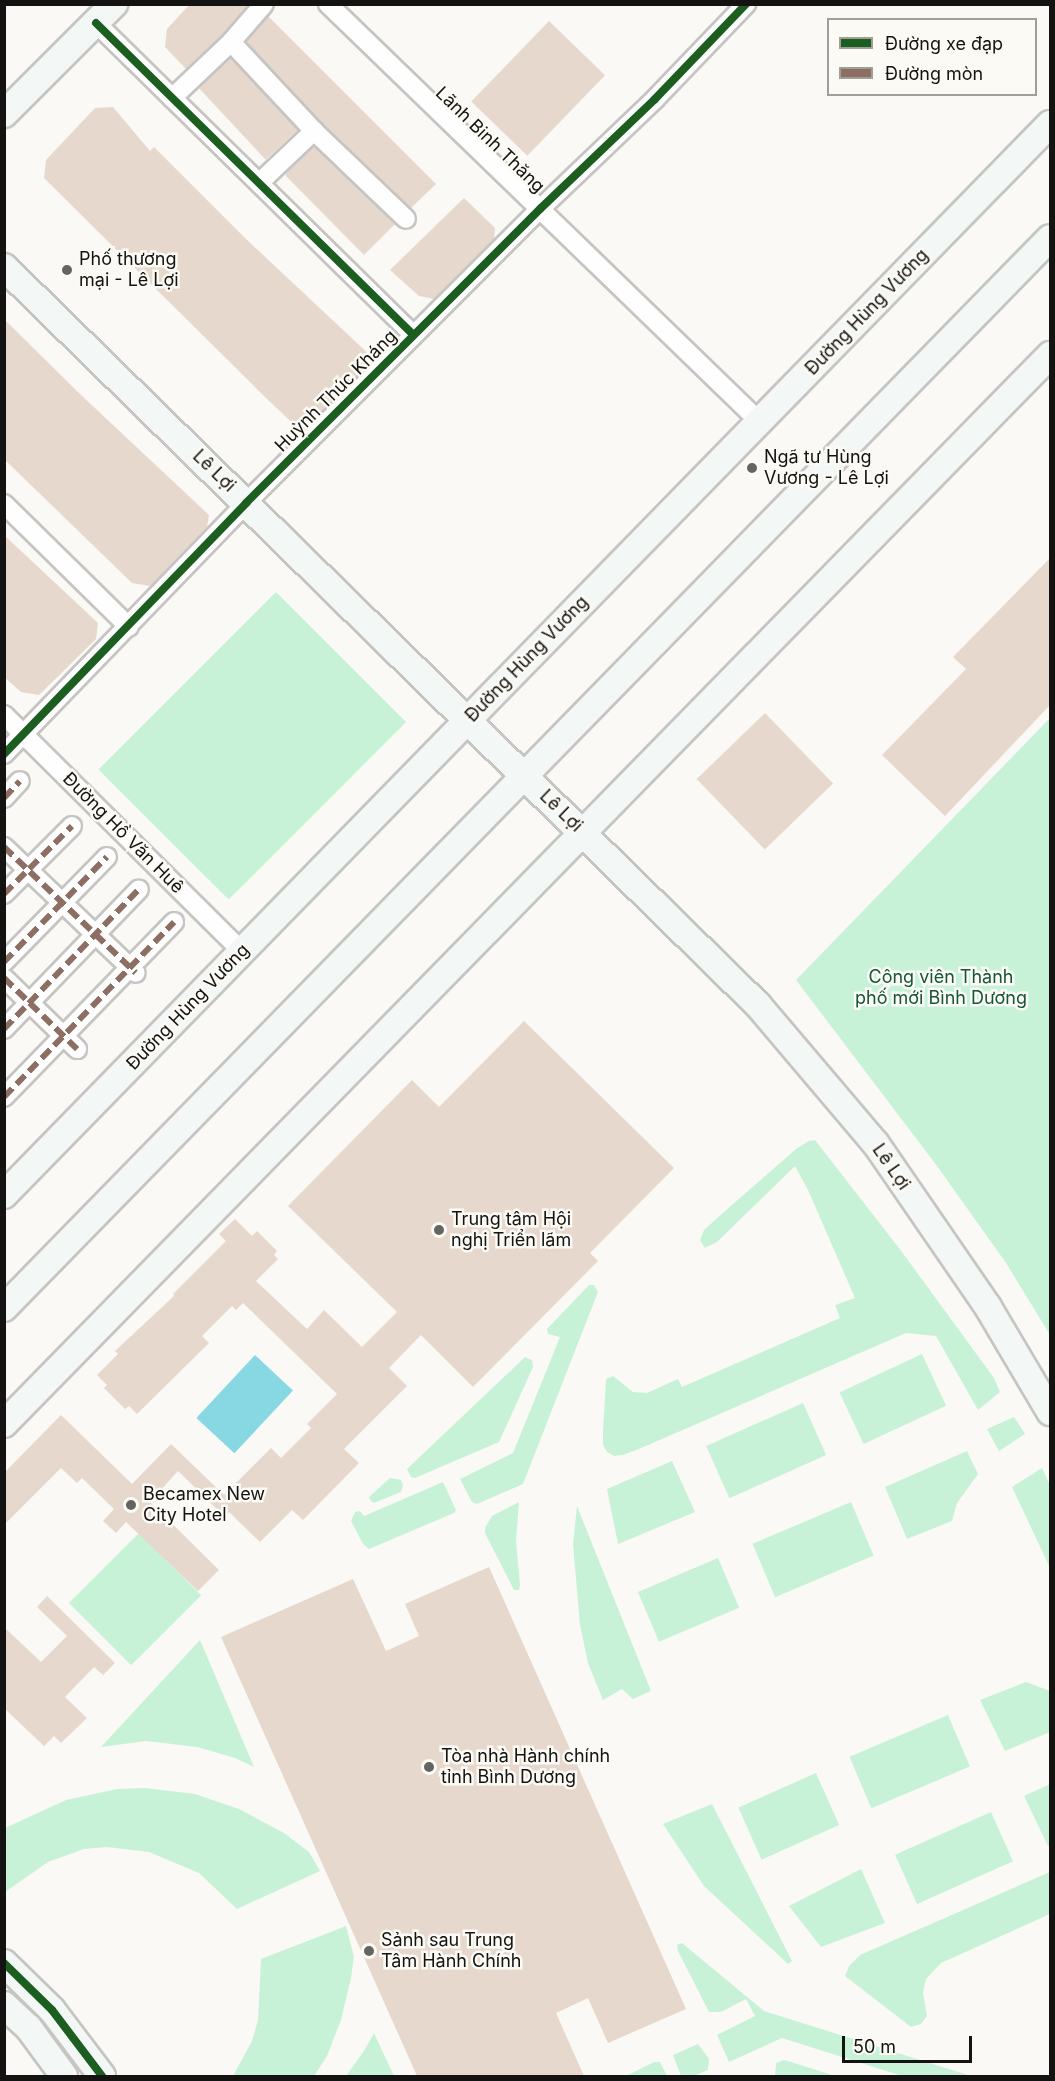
<!DOCTYPE html>
<html>
<head>
<meta charset="utf-8">
<style>
  body { margin:0 }
  #map { position:relative; width:1055px; height:2081px; overflow:hidden; background:#faf9f5; font-family:Inter,sans-serif }
  div>[style] { position:absolute }
  .green>* { inset:0; background:#c8f2d8; transform-origin:0 0 }
  .water>* { inset:0; background:#88d8e4; transform-origin:0 0 }
  .building>* { inset:0; background:#e6d8cd; transform-origin:0 0 }
  .roads { filter:drop-shadow(2px 0 #c6c5c2) drop-shadow(-2px 0 #c6c5c2) drop-shadow(0 2px #c6c5c2) drop-shadow(0 -2px #c6c5c2) }
  .street>* { height:18px; margin:-9px; padding:0 9px; transform-origin:9px; border-radius:9px; background:#fefefe }
  .secondary>* { height:26px; margin:-13px; padding:0 13px; transform-origin:13px; border-radius:13px; background:#f3f7f6 }
  .quiet>* { height:6px; margin-top:-3px; transform-origin:0; background:repeating-linear-gradient(90deg,#8d6e63 0 12px,transparent 0 18px) }
  .cycleway>* { height:8px; margin:-4px; padding:0 4px; transform-origin:4px; border-radius:4px; background:#1b5e20 }
  .dots>* { width:16px; height:16px; translate:-50% -50%; box-sizing:border-box; border:3px solid #fbfaf4; border-radius:50% }
  span { translate:-50% -50%; white-space:nowrap; text-align:center; line-height:1.15; -webkit-text-stroke:5px #fbfaf4; paint-order:stroke }
  .street-label { font-size:18px; color:#141311 }
  .poi-label { font-size:18px; color:#141311 }
  .left { translate:0 -50%; text-align:left }
  .park-label { font-size:18px; color:#155638 }
  .frame { position:absolute; inset:0; border:6px solid #141311; pointer-events:none }
  .legend { position:absolute; left:827px; top:18px; width:210px; height:78px; box-sizing:border-box; background:#fbfaf4; border:2px solid #9f9e99; margin:0; padding:8px 10px; list-style:none; font-size:18px; color:#141311 }
  .legend li { display:flex; align-items:center; gap:12px; height:30px }
  .legend b { width:30px; border:2px solid #9f9e99 }
  .scale { position:absolute; left:842px; top:2036px; width:130px; height:27px; box-sizing:border-box; border:3px solid #141311; border-top:0; padding-left:8px; font-size:18px; line-height:21px; white-space:nowrap; color:#141311; -webkit-text-stroke:4px #fbfaf4; paint-order:stroke }
</style>
</head>
<body>
<div id="map">
  <div class="green">
    <div style="left:276px;top:592px;width:184px;height:251px;rotate:45deg"></div>
    <div style="clip-path:polygon(1050px 718px,1050px 1335px,1006px 1263px,937px 1166px,796px 980px)"></div>
    <div style="clip-path:polygon(815px 1140px,902px 1252px,994px 1378px,1000px 1392px,978px 1410px,936px 1336px,906px 1333px,639px 1449px,623px 1455px,614px 1456px,607px 1452px,603px 1445px,603px 1431px,606px 1379px,613px 1376px,633px 1392px,647px 1393px,678px 1379px,682px 1387px,840px 1318px,835px 1305px,855px 1298px,808px 1190px,795px 1166px,717px 1242px,705px 1248px,700px 1240px,704px 1230px,733px 1204px,796px 1149px,809px 1141px)"></div>
    <div style="clip-path:polygon(589px 1285px,594px 1285px,598px 1292px,523px 1484px,477px 1504px,472px 1502px,460px 1479px,513px 1453px,560px 1337px,548px 1334px,547px 1329px)"></div>
    <div style="left:922px;top:1354px;width:57px;height:91px;rotate:65deg"></div>
    <div style="clip-path:polygon(525px 1357px,532px 1360px,533px 1367px,499px 1442px,415px 1478px,411px 1477px,407px 1469px)"></div>
    <div style="left:803px;top:1403px;width:57px;height:106px;rotate:66deg"></div>
    <div style="clip-path:polygon(1014px 1417px,1025px 1434px,999px 1451px,987px 1429px)"></div>
    <div style="clip-path:polygon(967px 1451px,978px 1474px,957px 1503px,952px 1521px,907px 1539px,885px 1487px)"></div>
    <div style="clip-path:polygon(672px 1461px,695px 1512px,618px 1544px,607px 1489px)"></div>
    <div style="clip-path:polygon(1042px 1468px,1050px 1485px,1050px 1568px,1012px 1487px)"></div>
    <div style="clip-path:polygon(390px 1478px,401px 1480px,403px 1485px,401px 1492px,374px 1503px,371px 1501px,369px 1497px)"></div>
    <div style="clip-path:polygon(443px 1482px,456px 1510px,454px 1513px,369px 1549px,363px 1544px,351px 1521px,355px 1512px,360px 1511px,364px 1516px)"></div>
    <div style="clip-path:polygon(519px 1502px,516px 1541px,520px 1585px,519px 1590px,514px 1590px,485px 1533px,485px 1528px,492px 1516px)"></div>
    <div style="left:851px;top:1502px;width:58px;height:107px;rotate:67deg"></div>
    <div style="clip-path:polygon(577px 1506px,651px 1691px,633px 1699px,622px 1689px,603px 1700px,588px 1663px,580px 1625px,573px 1544px)"></div>
    <div style="left:139px;top:1533px;width:88px;height:99px;rotate:45deg"></div>
    <div style="left:718px;top:1558px;width:54px;height:87px;rotate:67deg"></div>
    <div style="clip-path:polygon(200px 1640px,254px 1767px,235px 1758px,197px 1747px,146px 1741px,101px 1747px)"></div>
    <div style="clip-path:polygon(1026px 1682px,1050px 1691px,1050px 1732px,1005px 1751px,980px 1700px)"></div>
    <div style="left:948px;top:1715px;width:56px;height:107px;rotate:67deg"></div>
    <div style="left:816px;top:1773px;width:57px;height:85px;rotate:66deg"></div>
    <div style="clip-path:polygon(1050px 1784px,1050px 1845px,1048px 1846px,1024px 1796px)"></div>
    <div style="clip-path:polygon(145px 1788px,195px 1794px,239px 1809px,284px 1833px,309px 1852px,320px 1871px,237px 1909px,199px 1873px,149px 1852px,107px 1847px,84px 1849px,48px 1862px,5px 1892px,5px 1828px,66px 1800px,117px 1789px)"></div>
    <div style="clip-path:polygon(712px 1804px,792px 1961px,788px 1964px,704px 1886px,663px 1824px)"></div>
    <div style="left:991px;top:1812px;width:54px;height:105px;rotate:66deg"></div>
    <div style="clip-path:polygon(861px 1869px,885px 1923px,821px 1947px,789px 1906px)"></div>
    <div style="clip-path:polygon(1050px 1872px,1050px 1914px,941px 1963px,926px 1979px,923px 1993px,927px 2016px,921px 2024px,911px 2027px,845px 1976px,849px 1966px,860px 1955px)"></div>
    <div style="clip-path:polygon(346px 1926px,354px 1957px,351px 1978px,341px 2020px,327px 2056px,314px 2076px,233px 2076px,252px 2041px,258px 2020px,261px 1959px)"></div>
    <div style="clip-path:polygon(682px 1943px,764px 2011px,971px 2076px,902px 2076px,782px 2038px,729px 2062px,717px 2035px,755px 2016px,746px 1999px,721px 2012px,709px 2012px,678px 1951px,677px 1945px)"></div>
    <div style="clip-path:polygon(374px 2033px,394px 2076px,346px 2076px,364px 2051px)"></div>
    <div style="clip-path:polygon(698px 2044px,709px 2059px,708px 2070px,693px 2076px,681px 2076px,673px 2055px)"></div>
    <div style="clip-path:polygon(784px 2060px,791px 2062px,835px 2076px,775px 2076px,776px 2063px)"></div>
    <div style="clip-path:polygon(654px 2062px,660px 2062px,667px 2076px,626px 2076px)"></div>
  </div>
  <div class="water">
    <div style="left:255px;top:1355px;width:52px;height:86px;rotate:43deg"></div>
  </div>
  <div class="building">
    <div style="clip-path:polygon(190px 4px,249px 4px,223px 34px,186px 69px,165px 47px,167px 29px)"></div>
    <div style="clip-path:polygon(268px 16px,436px 184px,411px 208px,322px 123px,246px 42px)"></div>
    <div style="left:549px;top:21px;width:78px;height:112px;rotate:44deg"></div>
    <div style="left:231px;top:58px;width:98px;height:44px;rotate:47deg"></div>
    <div style="clip-path:polygon(113px 107px,150px 151px,154px 147px,246px 239px,374px 359px,304px 429px,298px 428px,268px 400px,44px 178px,46px 160px,95px 108px)"></div>
    <div style="clip-path:polygon(314px 147px,395px 224px,364px 255px,286px 176px,286px 173px)"></div>
    <div style="clip-path:polygon(464px 198px,495px 228px,494px 239px,434px 299px,419px 296px,390px 270px)"></div>
    <div style="clip-path:polygon(4px 319px,81px 395px,209px 515px,207px 527px,150px 586px,132px 583px,4px 459px)"></div>
    <div style="clip-path:polygon(4px 535px,98px 623px,96px 639px,39px 695px,21px 692px,4px 677px)"></div>
    <div style="clip-path:polygon(1050px 558px,1050px 705px,945px 816px,882px 755px,966px 669px,953px 657px)"></div>
    <div style="left:765px;top:713px;width:98px;height:95px;rotate:46deg"></div>
    <div style="clip-path:polygon(524px 1021px,674px 1168px,590px 1253px,598px 1261px,473px 1387px,421px 1335px,389px 1368px,407px 1386px,344px 1449px,359px 1463px,303px 1520px,292px 1510px,260px 1542px,229px 1512px,225px 1517px,178px 1471px,150px 1502px,219px 1570px,198px 1591px,126px 1522px,116px 1533px,103px 1521px,114px 1509px,82px 1478px,77px 1483px,61px 1468px,4px 1525px,4px 1473px,61px 1415px,132px 1484px,171px 1444px,224px 1495px,271px 1448px,281px 1458px,311px 1428px,307px 1424px,337px 1394px,243px 1303px,236px 1310px,232px 1306px,202px 1336px,209px 1343px,137px 1414px,129px 1406px,125px 1409px,104px 1388px,107px 1385px,97px 1375px,118px 1354px,115px 1351px,174px 1296px,173px 1294px,226px 1241px,219px 1234px,235px 1219px,252px 1236px,257px 1231px,277px 1251px,274px 1255px,278px 1259px,256px 1281px,307px 1329px,324px 1310px,362px 1347px,397px 1312px,288px 1206px,412px 1080px,439px 1107px)"></div>
    <div style="clip-path:polygon(489px 1567px,686px 2009px,608px 2043px,588px 1998px,556px 2013px,584px 2076px,417px 2076px,221px 1637px,353px 1579px,386px 1651px,419px 1636px,405px 1604px)"></div>
    <div style="clip-path:polygon(47px 1596px,115px 1663px,103px 1675px,94px 1667px,65px 1697px,87px 1718px,61px 1743px,54px 1736px,44px 1746px,4px 1708px,4px 1627px,41px 1662px,67px 1636px,37px 1607px)"></div>
  </div>
  <div class="roads">
    <div class="street">
      <div style="left:328px;top:4px;width:601px;rotate:44.06deg"></div>
      <div style="left:96px;top:23px;width:445px;rotate:44.5deg"></div>
      <div style="left:231px;top:42px;width:122px;rotate:47deg"></div>
      <div style="left:314px;top:131px;width:127px;rotate:43.7deg"></div>
      <div style="left:172px;top:98px;width:81px;rotate:-43.5deg"></div>
      <div style="left:231px;top:42px;width:50px;rotate:-49deg"></div>
      <div style="left:259px;top:183px;width:76px;rotate:-43.4deg"></div>
      <div style="left:4px;top:504px;width:175px;rotate:44.5deg"></div>
      <div style="left:4px;top:715px;width:335px;rotate:44.8deg"></div>
      <div style="left:4px;top:754px;width:349px;rotate:-46deg"></div>
      <div style="left:246px;top:503px;width:416px;rotate:-45deg"></div>
      <div style="left:540px;top:209px;width:159px;rotate:-43.7deg"></div>
      <div style="left:655px;top:99px;width:132px;rotate:-46.2deg"></div>
      <div style="left:4px;top:798px;width:23px;rotate:-47deg"></div>
      <div style="left:4px;top:847px;width:182px;rotate:43.7deg"></div>
      <div style="left:4px;top:894px;width:96px;rotate:-45deg"></div>
      <div style="left:4px;top:962px;width:147px;rotate:-45.6deg"></div>
      <div style="left:4px;top:978px;width:102px;rotate:44.2deg"></div>
      <div style="left:4px;top:1029px;width:194px;rotate:-46deg"></div>
      <div style="left:4px;top:1097px;width:244px;rotate:-45.8deg"></div>
    </div>
    <div class="secondary">
      <div style="left:4px;top:114px;width:156px;rotate:-45deg"></div>
      <div style="left:4px;top:267px;width:1055px;rotate:44.39deg"></div>
      <div style="left:758px;top:1005px;width:182px;rotate:49.7deg"></div>
      <div style="left:876px;top:1144px;width:198px;rotate:55.5deg"></div>
      <div style="left:988px;top:1307px;width:122px;rotate:59.4deg"></div>
      <div style="left:4px;top:1195px;width:1497px;rotate:-45.68deg"></div>
      <div style="left:4px;top:1308px;width:1496px;rotate:-45.65deg"></div>
      <div style="left:4px;top:1424px;width:1496px;rotate:-45.62deg"></div>
      <div style="left:4px;top:1963px;width:67px;rotate:44.4deg"></div>
      <div style="left:52px;top:2010px;width:83px;rotate:52.9deg"></div>
      <div style="left:4px;top:2005px;width:33px;rotate:43deg"></div>
      <div style="left:28px;top:2027px;width:61px;rotate:53.7deg"></div>
    </div>
  </div>
  <div class="quiet">
    <div style="left:4px;top:798px;width:23px;rotate:-47deg"></div>
    <div style="left:4px;top:847px;width:182px;rotate:43.7deg"></div>
    <div style="left:4px;top:894px;width:96px;rotate:-45deg"></div>
    <div style="left:4px;top:962px;width:147px;rotate:-45.6deg"></div>
    <div style="left:4px;top:978px;width:102px;rotate:44.2deg"></div>
    <div style="left:4px;top:1029px;width:194px;rotate:-46deg"></div>
    <div style="left:4px;top:1097px;width:244px;rotate:-45.8deg"></div>
  </div>
  <div class="cycleway">
    <div style="left:96px;top:23px;width:445px;rotate:44.5deg"></div>
    <div style="left:4px;top:754px;width:349px;rotate:-46deg"></div>
    <div style="left:246px;top:503px;width:416px;rotate:-45deg"></div>
    <div style="left:540px;top:209px;width:159px;rotate:-43.7deg"></div>
    <div style="left:655px;top:99px;width:132px;rotate:-46.2deg"></div>
    <div style="left:4px;top:1963px;width:67px;rotate:44.4deg"></div>
    <div style="left:52px;top:2010px;width:83px;rotate:52.9deg"></div>
  </div>
  <div class="dots">
    <div style="left:67px;top:270px;background:#646461"></div>
    <div style="left:752px;top:468px;background:#646461"></div>
    <div style="left:439px;top:1230px;background:#646461"></div>
    <div style="left:131px;top:1505px;background:#646461"></div>
    <div style="left:429px;top:1767px;background:#646461"></div>
    <div style="left:369px;top:1951px;background:#646461"></div>
  </div>
  <div class="street-label">
    <span style="left:490px;top:140px;rotate:44deg">Lãnh Binh Thăng</span>
    <span style="left:867px;top:312px;rotate:-46deg">Đường Hùng Vương</span>
    <span style="left:336px;top:391px;rotate:-45deg">Huỳnh Thúc Kháng</span>
    <span style="left:214px;top:471px;rotate:44deg">Lê Lợi</span>
    <span style="left:527px;top:659px;rotate:-46deg">Đường Hùng Vương</span>
    <span style="left:561px;top:811px;rotate:44deg">Lê Lợi</span>
    <span style="left:123px;top:833px;rotate:45deg">Đường Hồ Văn Huê</span>
    <span style="left:188px;top:1007px;rotate:-46deg">Đường Hùng Vương</span>
    <span style="left:891px;top:1167px;rotate:55deg">Lê Lợi</span>
  </div>
  <div class="poi-label">
    <span class="left" style="left:79px;top:270px">Phố thương<br>mại - Lê Lợi</span>
    <span class="left" style="left:764px;top:468px">Ngã tư Hùng<br>Vương - Lê Lợi</span>
    <span class="left" style="left:451px;top:1230px">Trung tâm Hội<br>nghị Triển lãm</span>
    <span class="left" style="left:143px;top:1505px">Becamex New<br>City Hotel</span>
    <span class="left" style="left:441px;top:1767px">Tòa nhà Hành chính<br>tỉnh Bình Dương</span>
    <span class="left" style="left:381px;top:1951px">Sảnh sau Trung<br>Tâm Hành Chính</span>
  </div>
  <div class="park-label">
    <span style="left:941px;top:988px">Công viên Thành<br>phố mới Bình Dương</span>
  </div>
  <div class="frame"></div>
  <ul class="legend">
  <li><b style="height:8px;background:#1b5e20"></b>Đường xe đạp</li>
  <li><b style="height:8px;background:#8d6e63"></b>Đường mòn</li>
  </ul>
  <div class="scale">50 m</div>
</div>
</body>
</html>
